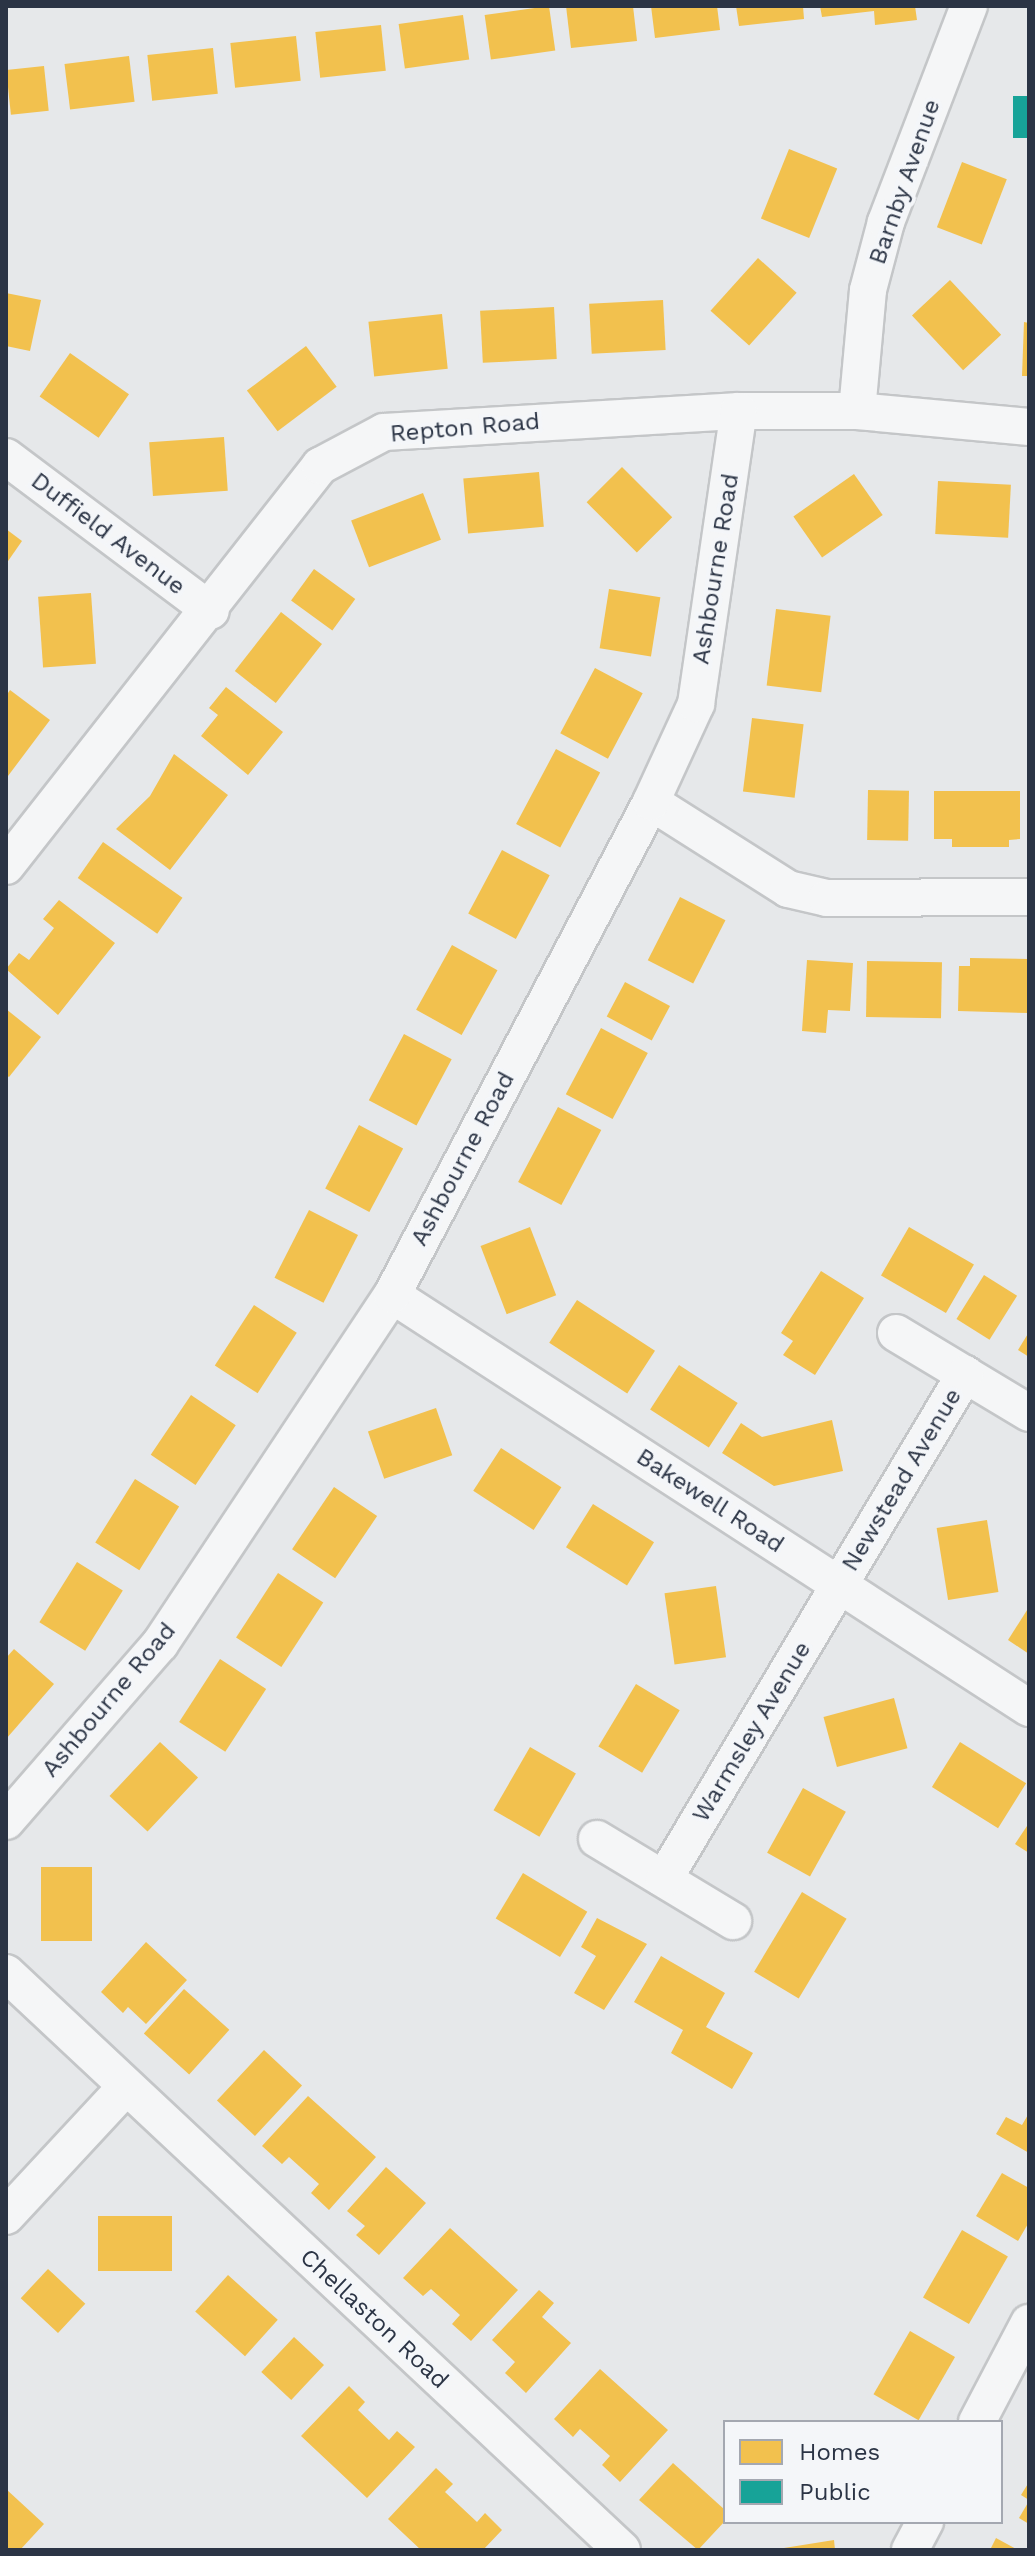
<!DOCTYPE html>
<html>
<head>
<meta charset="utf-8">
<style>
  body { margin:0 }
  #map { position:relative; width:1035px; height:2556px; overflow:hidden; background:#e6e8ea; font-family:"Work Sans",sans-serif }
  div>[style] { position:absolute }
  .homes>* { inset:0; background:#f2c14e; transform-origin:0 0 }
  .public>* { inset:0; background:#17a398; transform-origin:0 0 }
  .roads { filter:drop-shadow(2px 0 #c4c6c8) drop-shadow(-2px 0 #c4c6c8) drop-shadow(0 2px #c4c6c8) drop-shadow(0 -2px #c4c6c8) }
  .minor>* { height:36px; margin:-18px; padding:0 18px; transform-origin:18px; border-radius:18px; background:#f5f6f7 }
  span { translate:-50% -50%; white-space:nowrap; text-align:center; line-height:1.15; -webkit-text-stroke:8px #f4f6f9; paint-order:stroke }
  .street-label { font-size:24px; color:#2b3445 }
  .frame { position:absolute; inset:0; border:8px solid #2b3445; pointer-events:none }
  .legend { position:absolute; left:723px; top:2420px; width:280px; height:104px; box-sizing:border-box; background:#f4f6f9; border:2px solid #a4a8b1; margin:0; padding:10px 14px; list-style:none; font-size:24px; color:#2b3445 }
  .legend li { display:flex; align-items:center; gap:16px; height:40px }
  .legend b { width:40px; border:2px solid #a4a8b1 }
</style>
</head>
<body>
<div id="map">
  <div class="homes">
    <div style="left:549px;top:6px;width:45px;height:65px;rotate:82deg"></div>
    <div style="clip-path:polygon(566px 6px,633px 6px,637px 41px,571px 48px)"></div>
    <div style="clip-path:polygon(651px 6px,717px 6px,720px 30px,655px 38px)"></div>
    <div style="clip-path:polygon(736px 6px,803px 6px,804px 19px,739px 26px)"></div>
    <div style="clip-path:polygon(820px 6px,915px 6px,917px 20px,875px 25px,874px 11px,822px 17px)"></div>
    <div style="left:463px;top:15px;width:45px;height:65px;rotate:82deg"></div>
    <div style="left:381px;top:25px;width:46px;height:66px;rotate:84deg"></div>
    <div style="left:296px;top:36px;width:45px;height:66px;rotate:84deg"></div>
    <div style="left:213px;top:48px;width:46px;height:66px;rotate:84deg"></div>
    <div style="left:129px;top:56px;width:46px;height:65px;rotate:83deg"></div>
    <div style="left:44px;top:66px;width:45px;height:38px;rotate:84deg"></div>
    <div style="left:789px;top:149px;width:52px;height:75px;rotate:22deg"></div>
    <div style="left:962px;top:162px;width:48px;height:70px;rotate:21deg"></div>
    <div style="left:758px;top:258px;width:52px;height:71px;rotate:42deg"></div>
    <div style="left:950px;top:280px;width:75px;height:52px;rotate:47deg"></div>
    <div style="clip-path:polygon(6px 293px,41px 300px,30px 351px,6px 346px)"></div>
    <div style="left:663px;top:300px;width:50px;height:74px;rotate:87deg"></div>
    <div style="left:554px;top:307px;width:52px;height:74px;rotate:87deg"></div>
    <div style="left:442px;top:314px;width:55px;height:74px;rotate:84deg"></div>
    <div style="clip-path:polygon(1024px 322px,1029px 323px,1029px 376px,1022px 376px)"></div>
    <div style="left:306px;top:346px;width:51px;height:74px;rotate:53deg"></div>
    <div style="left:70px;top:353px;width:72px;height:53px;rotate:35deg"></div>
    <div style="left:224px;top:437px;width:54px;height:75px;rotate:86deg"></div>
    <div style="left:622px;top:467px;width:71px;height:50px;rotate:45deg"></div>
    <div style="left:539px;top:472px;width:55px;height:76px;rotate:85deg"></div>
    <div style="left:854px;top:474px;width:50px;height:74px;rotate:55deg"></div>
    <div style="left:938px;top:481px;width:73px;height:53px;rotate:3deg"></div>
    <div style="left:423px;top:493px;width:50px;height:77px;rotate:69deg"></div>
    <div style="clip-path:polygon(6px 529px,22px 541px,6px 564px)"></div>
    <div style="left:314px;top:569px;width:51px;height:39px;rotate:36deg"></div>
    <div style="left:609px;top:589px;width:52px;height:60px;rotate:9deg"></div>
    <div style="left:91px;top:593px;width:71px;height:53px;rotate:86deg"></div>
    <div style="left:776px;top:609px;width:55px;height:77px;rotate:7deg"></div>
    <div style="left:281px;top:612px;width:52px;height:75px;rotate:38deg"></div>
    <div style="left:595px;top:668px;width:54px;height:74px;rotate:28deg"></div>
    <div style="clip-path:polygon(226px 687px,283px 732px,248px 775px,201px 736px,218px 715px,209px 708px)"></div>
    <div style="clip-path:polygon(10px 690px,50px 720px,8px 776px,6px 696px)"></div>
    <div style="left:752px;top:718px;width:52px;height:74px;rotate:7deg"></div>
    <div style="left:556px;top:749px;width:50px;height:85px;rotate:28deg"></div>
    <div style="clip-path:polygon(174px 754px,228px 795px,170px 870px,116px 829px,150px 796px)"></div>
    <div style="left:868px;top:790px;width:41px;height:50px;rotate:1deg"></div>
    <div style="clip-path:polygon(934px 791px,1020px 791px,1020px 839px,1009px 840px,1009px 847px,952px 847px,952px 839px,934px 839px)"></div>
    <div style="left:103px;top:842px;width:97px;height:44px;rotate:35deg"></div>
    <div style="left:502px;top:850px;width:54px;height:72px;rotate:28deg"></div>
    <div style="left:680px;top:897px;width:51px;height:71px;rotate:27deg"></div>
    <div style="clip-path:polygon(59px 900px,115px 943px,58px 1015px,6px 969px,19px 953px,29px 960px,54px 928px,43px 919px)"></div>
    <div style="left:452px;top:945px;width:52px;height:74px;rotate:29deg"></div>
    <div style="clip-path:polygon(970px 958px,1029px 959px,1029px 1013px,958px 1011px,959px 966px,970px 966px)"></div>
    <div style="clip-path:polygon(807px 960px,853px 963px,850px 1011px,828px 1010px,826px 1033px,802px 1031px)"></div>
    <div style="left:867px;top:961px;width:75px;height:56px;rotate:1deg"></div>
    <div style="left:625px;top:982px;width:51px;height:39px;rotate:28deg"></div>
    <div style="clip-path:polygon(6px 1009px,41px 1037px,9px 1077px,6px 1075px)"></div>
    <div style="left:601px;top:1028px;width:53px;height:75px;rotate:28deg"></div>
    <div style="left:404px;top:1034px;width:54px;height:75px;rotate:28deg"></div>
    <div style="left:558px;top:1107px;width:49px;height:85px;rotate:28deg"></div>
    <div style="left:359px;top:1125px;width:50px;height:72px;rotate:28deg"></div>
    <div style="left:309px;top:1210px;width:55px;height:76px;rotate:27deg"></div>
    <div style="left:530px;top:1227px;width:73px;height:53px;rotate:69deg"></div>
    <div style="left:909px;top:1227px;width:75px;height:56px;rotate:30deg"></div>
    <div style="clip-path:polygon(821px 1271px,864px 1298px,815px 1375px,783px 1355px,793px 1341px,781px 1333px)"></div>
    <div style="left:984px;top:1275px;width:39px;height:52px;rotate:32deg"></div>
    <div style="left:577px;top:1300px;width:93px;height:51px;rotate:33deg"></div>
    <div style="left:254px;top:1305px;width:51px;height:72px;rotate:33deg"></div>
    <div style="clip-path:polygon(1029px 1332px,1029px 1357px,1018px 1350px)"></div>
    <div style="left:679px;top:1365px;width:70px;height:53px;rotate:33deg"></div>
    <div style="left:191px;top:1395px;width:54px;height:72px;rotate:34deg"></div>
    <div style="left:436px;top:1408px;width:50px;height:72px;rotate:71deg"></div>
    <div style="clip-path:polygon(832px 1420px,843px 1471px,774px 1486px,722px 1453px,741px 1423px,762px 1437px)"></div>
    <div style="left:501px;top:1448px;width:72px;height:51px;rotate:33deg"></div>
    <div style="left:135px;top:1479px;width:52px;height:75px;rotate:32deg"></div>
    <div style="left:334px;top:1487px;width:52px;height:75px;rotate:34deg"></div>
    <div style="left:593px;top:1504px;width:72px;height:51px;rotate:32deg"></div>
    <div style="left:987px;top:1520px;width:73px;height:51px;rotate:81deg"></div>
    <div style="left:77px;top:1562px;width:54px;height:71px;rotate:32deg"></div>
    <div style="left:278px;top:1573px;width:54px;height:77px;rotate:33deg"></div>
    <div style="left:716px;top:1586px;width:72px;height:52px;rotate:82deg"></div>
    <div style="clip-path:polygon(1029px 1607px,1029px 1654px,1008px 1640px)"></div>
    <div style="clip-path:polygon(14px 1649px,54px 1684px,6px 1739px,6px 1658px)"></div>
    <div style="left:220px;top:1659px;width:55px;height:75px;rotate:33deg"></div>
    <div style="left:636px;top:1684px;width:51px;height:73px;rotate:31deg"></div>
    <div style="left:894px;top:1698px;width:52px;height:73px;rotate:75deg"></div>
    <div style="left:160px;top:1742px;width:52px;height:74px;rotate:43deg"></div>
    <div style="left:960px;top:1742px;width:78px;height:53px;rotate:32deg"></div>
    <div style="left:530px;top:1747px;width:53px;height:73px;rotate:30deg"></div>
    <div style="left:803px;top:1788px;width:49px;height:74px;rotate:29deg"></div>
    <div style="clip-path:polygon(1029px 1823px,1029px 1853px,1015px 1844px)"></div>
    <div style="left:41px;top:1867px;width:51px;height:74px"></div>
    <div style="left:523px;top:1873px;width:75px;height:53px;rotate:31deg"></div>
    <div style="left:802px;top:1892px;width:52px;height:93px;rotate:31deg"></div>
    <div style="clip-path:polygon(597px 1918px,647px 1944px,604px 2010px,574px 1993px,596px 1956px,581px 1947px)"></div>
    <div style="clip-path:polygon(146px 1942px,187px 1980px,146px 2024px,128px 2007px,123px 2013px,101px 1992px)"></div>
    <div style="clip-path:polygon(661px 1956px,725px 1993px,706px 2027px,753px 2053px,732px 2089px,671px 2053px,683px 2030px,634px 2002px)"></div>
    <div style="left:184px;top:1989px;width:61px;height:60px;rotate:42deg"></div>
    <div style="left:264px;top:2050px;width:52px;height:69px;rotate:43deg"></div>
    <div style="clip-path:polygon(308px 2096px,376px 2157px,329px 2210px,311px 2193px,319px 2184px,289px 2157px,282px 2164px,262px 2146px)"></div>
    <div style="clip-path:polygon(1029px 2113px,1029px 2153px,996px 2134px,1006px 2117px,1022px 2125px)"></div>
    <div style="clip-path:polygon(386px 2167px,426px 2203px,379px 2255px,356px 2235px,365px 2226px,347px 2211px)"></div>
    <div style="clip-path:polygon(1002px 2173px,1029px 2188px,1029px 2222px,1018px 2241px,976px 2216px)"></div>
    <div style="left:98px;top:2216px;width:74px;height:55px"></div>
    <div style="clip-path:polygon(450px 2228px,518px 2290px,471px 2341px,452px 2324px,460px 2315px,431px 2289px,423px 2296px,403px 2278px)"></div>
    <div style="left:962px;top:2230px;width:53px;height:78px;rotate:30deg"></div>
    <div style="left:48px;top:2269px;width:51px;height:40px;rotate:43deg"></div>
    <div style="left:228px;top:2275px;width:67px;height:49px;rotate:42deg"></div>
    <div style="clip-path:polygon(539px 2290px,554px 2303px,542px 2317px,571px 2343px,526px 2393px,505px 2373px,515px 2362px,492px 2340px)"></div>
    <div style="left:910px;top:2331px;width:52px;height:73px;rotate:30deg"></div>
    <div style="left:294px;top:2337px;width:41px;height:48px;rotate:43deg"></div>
    <div style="clip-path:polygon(600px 2369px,668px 2430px,620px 2482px,602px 2465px,610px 2456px,580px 2429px,573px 2437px,554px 2419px)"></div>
    <div style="clip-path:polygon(349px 2386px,365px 2402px,358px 2410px,389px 2440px,397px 2431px,415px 2447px,367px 2498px,301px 2436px)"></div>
    <div style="clip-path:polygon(673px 2463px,725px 2510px,725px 2521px,698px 2550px,639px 2500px)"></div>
    <div style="clip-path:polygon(436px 2468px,453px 2484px,445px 2492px,477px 2522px,485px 2513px,502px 2530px,483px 2550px,421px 2550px,388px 2519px)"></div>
    <div style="clip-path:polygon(1029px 2482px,1029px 2500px,1021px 2495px)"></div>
    <div style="clip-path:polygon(6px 2489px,44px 2524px,20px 2550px,6px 2550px)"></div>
    <div style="clip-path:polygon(1029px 2501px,1029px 2524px,1019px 2518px)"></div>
    <div style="clip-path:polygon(996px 2538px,1018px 2550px,990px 2550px)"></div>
    <div style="clip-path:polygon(834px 2540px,835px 2550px,784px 2550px,784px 2548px)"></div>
  </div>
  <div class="public">
    <div style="left:1013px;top:96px;width:16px;height:42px"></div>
  </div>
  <div class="roads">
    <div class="minor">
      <div style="left:857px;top:411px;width:121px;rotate:-84.8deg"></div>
      <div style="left:868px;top:290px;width:70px;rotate:-75.2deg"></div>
      <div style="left:886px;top:222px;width:231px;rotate:-69deg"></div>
      <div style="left:6px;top:457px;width:256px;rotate:36.9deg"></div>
      <div style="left:651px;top:802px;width:162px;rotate:32.4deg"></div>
      <div style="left:788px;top:889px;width:40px;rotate:13deg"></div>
      <div style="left:827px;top:898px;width:202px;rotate:-0.3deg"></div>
      <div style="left:6px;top:866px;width:509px;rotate:-51.87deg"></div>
      <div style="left:320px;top:466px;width:72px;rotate:-28deg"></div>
      <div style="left:384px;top:432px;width:356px;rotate:-3.4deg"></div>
      <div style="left:739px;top:411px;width:118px"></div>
      <div style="left:857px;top:411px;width:173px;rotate:5.3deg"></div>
      <div style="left:392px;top:1295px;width:759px;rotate:32.96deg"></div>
      <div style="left:896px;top:1333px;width:155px;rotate:31deg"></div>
      <div style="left:6px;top:1821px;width:235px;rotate:-49deg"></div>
      <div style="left:160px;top:1644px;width:419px;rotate:-56.4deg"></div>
      <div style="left:392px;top:1295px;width:557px;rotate:-62.28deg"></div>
      <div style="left:651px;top:802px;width:108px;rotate:-65.3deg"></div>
      <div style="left:696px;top:704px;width:296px;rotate:-81.7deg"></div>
      <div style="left:597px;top:1839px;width:159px;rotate:31.1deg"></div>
      <div style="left:664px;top:1879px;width:588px;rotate:-59.2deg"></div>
      <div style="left:6px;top:1973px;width:844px;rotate:43.13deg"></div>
      <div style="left:6px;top:2216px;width:176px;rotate:-47.1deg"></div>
      <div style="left:977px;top:2422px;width:112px;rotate:-62.3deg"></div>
      <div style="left:910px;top:2550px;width:32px;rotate:-62deg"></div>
    </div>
  </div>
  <div class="street-label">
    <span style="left:905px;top:182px;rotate:-71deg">Barnby Avenue</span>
    <span style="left:465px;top:428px;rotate:-5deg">Repton Road</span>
    <span style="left:108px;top:534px;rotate:37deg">Duffield Avenue</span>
    <span style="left:716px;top:569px;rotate:-81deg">Ashbourne Road</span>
    <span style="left:463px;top:1159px;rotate:-62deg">Ashbourne Road</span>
    <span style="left:902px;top:1480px;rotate:-59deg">Newstead Avenue</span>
    <span style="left:710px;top:1501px;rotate:33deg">Bakewell Road</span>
    <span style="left:109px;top:1700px;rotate:-50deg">Ashbourne Road</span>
    <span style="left:752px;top:1732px;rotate:-59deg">Warmsley Avenue</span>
    <span style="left:374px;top:2319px;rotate:43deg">Chellaston Road</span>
  </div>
  <div class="frame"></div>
  <ul class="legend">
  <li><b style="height:22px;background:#f2c14e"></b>Homes</li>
  <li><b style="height:22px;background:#17a398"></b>Public</li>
  </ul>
</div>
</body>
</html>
